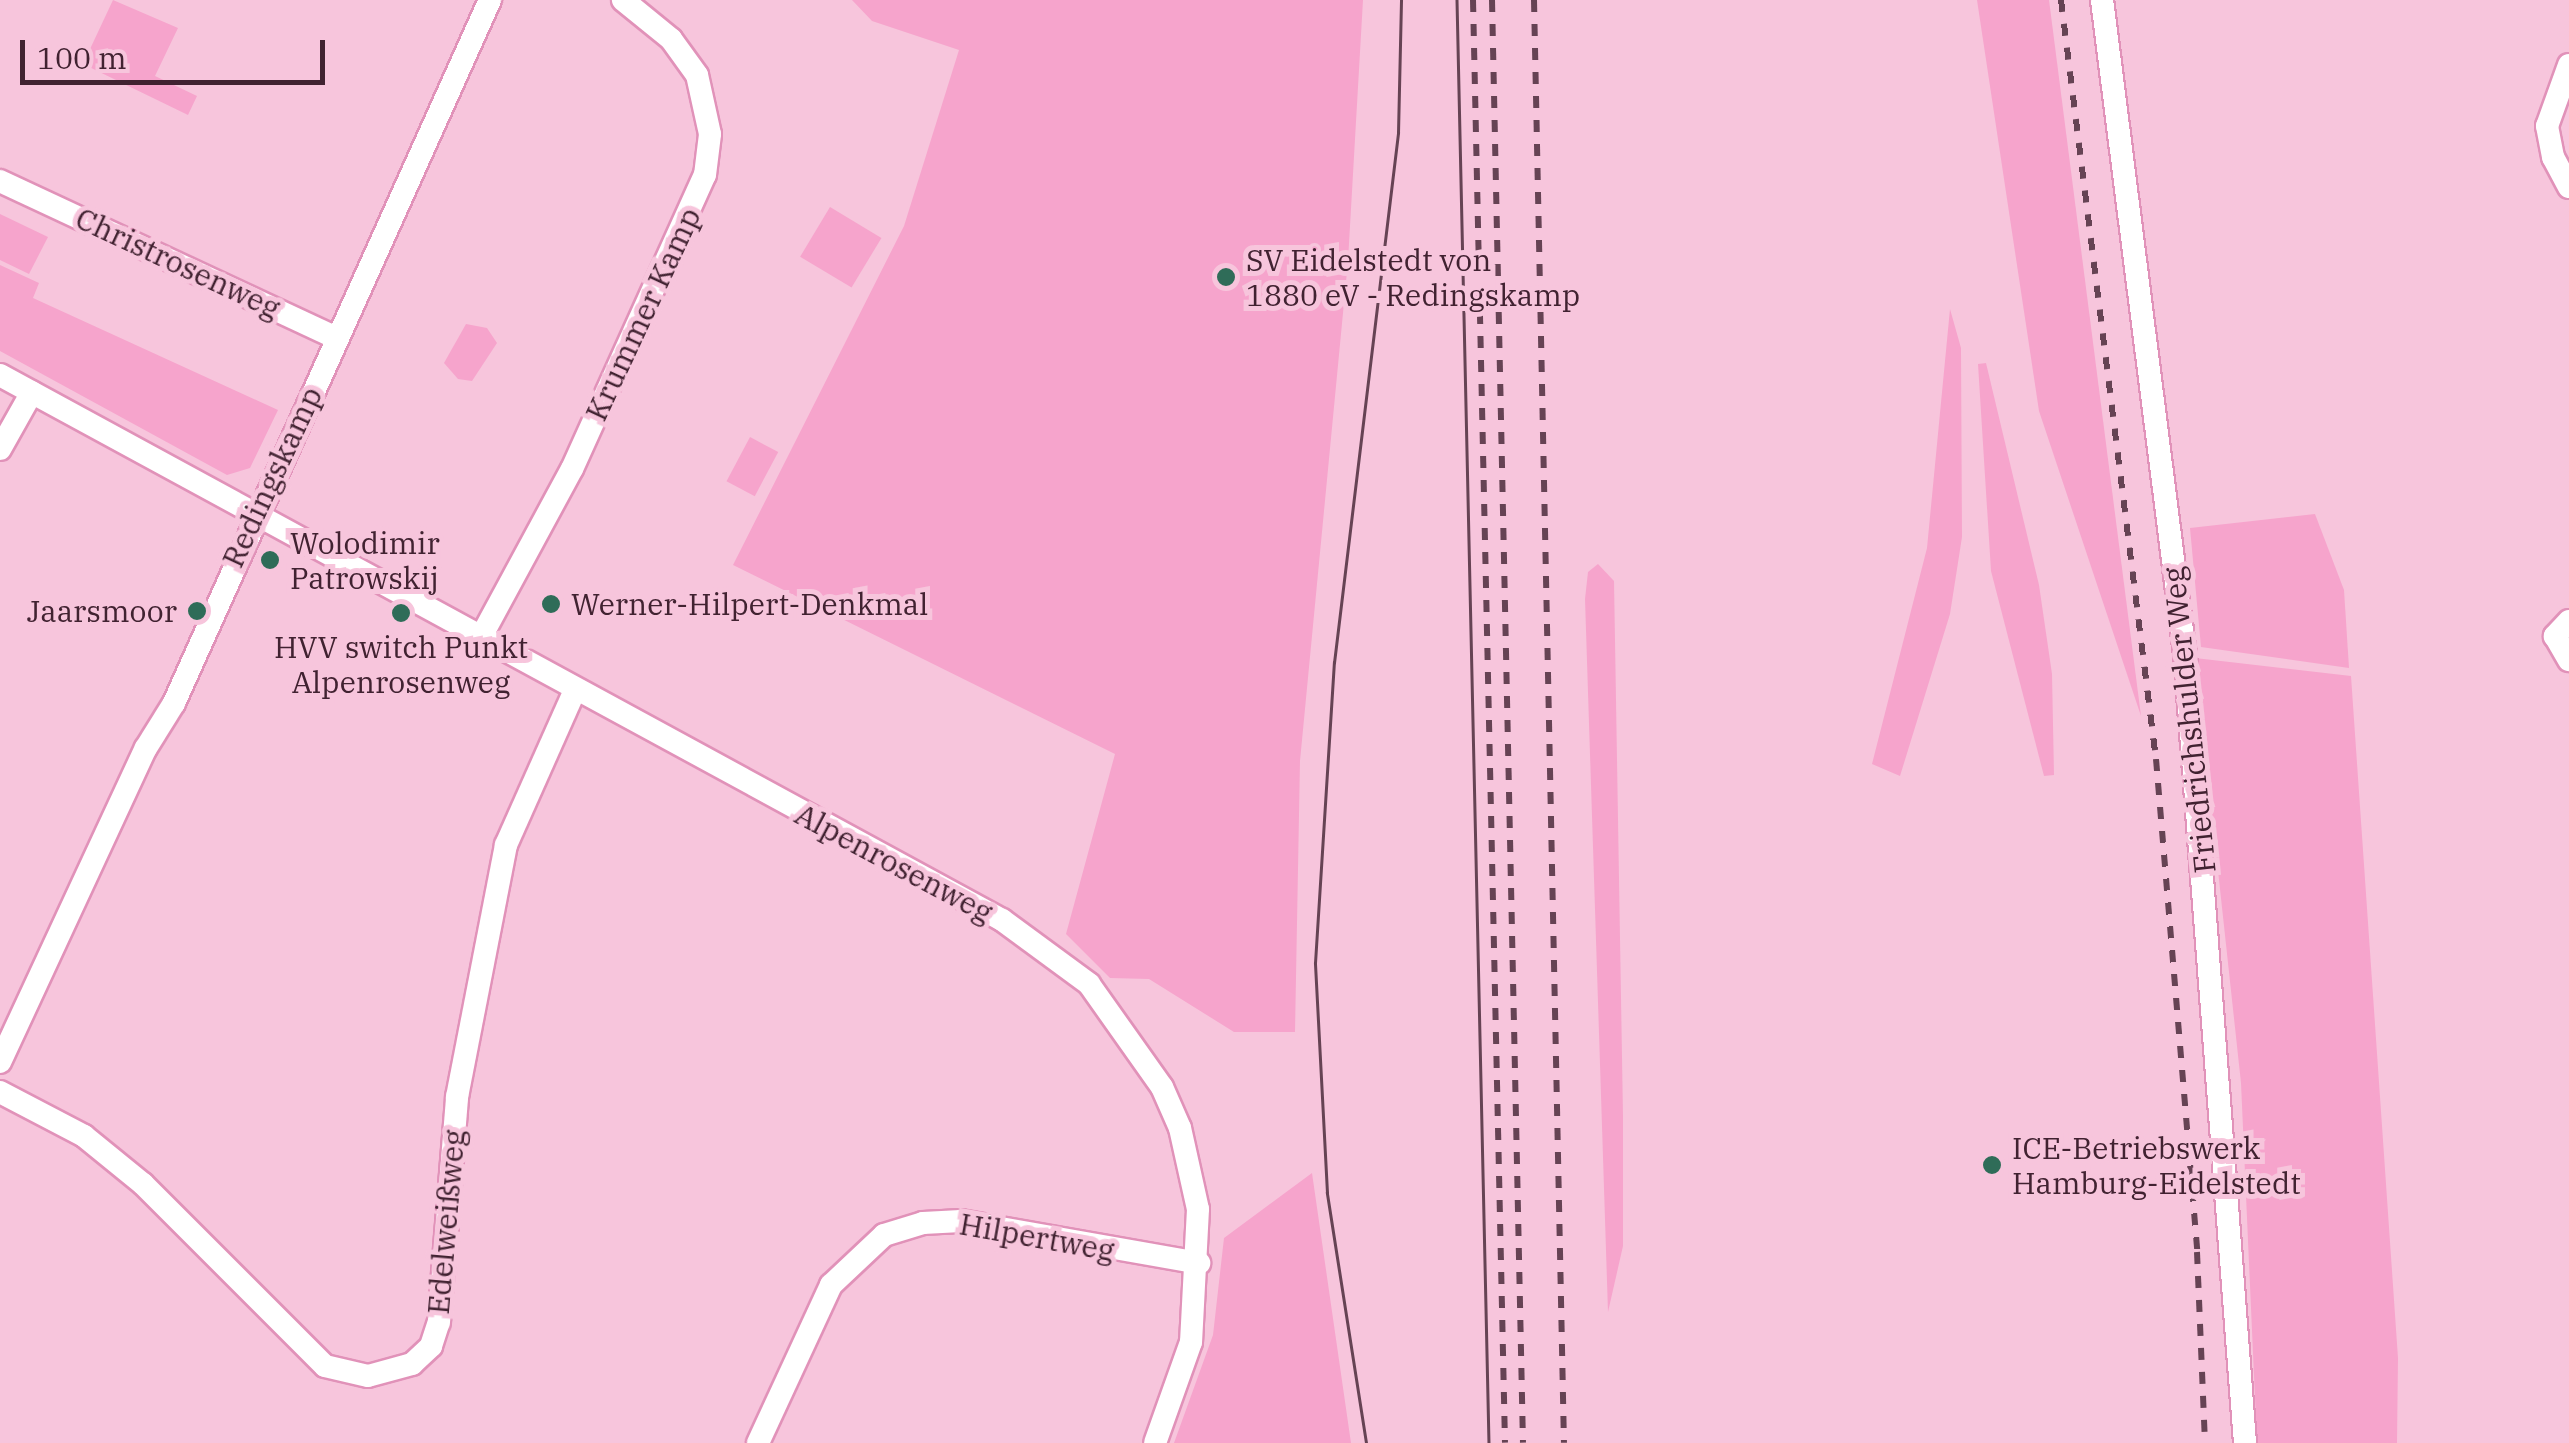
<!DOCTYPE html>
<html>
<head>
<meta charset="utf-8">
<style>
  body { margin:0 }
  #map { position:relative; width:2569px; height:1443px; overflow:hidden; background:#f7c5dc; font-family:"IBM Plex Serif",serif }
  div>[style] { position:absolute }
  .green>* { inset:0; background:#f6a4cc; transform-origin:0 0 }
  .roads { filter:drop-shadow(2px 0 #e192b9) drop-shadow(-2px 0 #e192b9) drop-shadow(0 2px #e192b9) drop-shadow(0 -2px #e192b9) }
  .minor>* { height:22px; margin:-11px; padding:0 11px; transform-origin:11px; border-radius:11px; background:#fff }
  .tram>* { height:2.5px; margin:-1.25px; padding:0 1.25px; transform-origin:1.25px; border-radius:1.25px; background:#664354 }
  .rail>* { height:6px; margin-top:-3px; transform-origin:0; background:repeating-linear-gradient(90deg,#664354 0 12px,transparent 0 24px) }
  .dots>* { width:28px; height:28px; translate:-50% -50%; box-sizing:border-box; border:5px solid #f7c5dc; border-radius:50% }
  span { translate:-50% -50%; white-space:nowrap; text-align:center; line-height:1.15; -webkit-text-stroke:10px #f7c5dc; paint-order:stroke }
  .poi-label { font-size:30px; color:#412231 }
  .left { translate:0 -50%; text-align:left }
  .right { translate:-100% -50%; text-align:right }
  .street-label { font-size:30px; color:#412231 }
  .scale { position:absolute; left:20px; top:40px; width:305px; height:45px; box-sizing:border-box; border:5px solid #412231; border-top:0; padding-left:12px; font-size:30px; line-height:35px; white-space:nowrap; color:#412231; -webkit-text-stroke:8px #f7c5dc; paint-order:stroke }
</style>
</head>
<body>
<div id="map">
  <div class="green">
    <div style="clip-path:polygon(113px 0,178px 28px,155px 76px,197px 96px,188px 115px,83px 64px)"></div>
    <div style="clip-path:polygon(852px 0,1363px 0,1348px 261px,1300px 761px,1295px 1032px,1234px 1032px,1149px 979px,1110px 978px,1066px 934px,1115px 754px,733px 565px,904px 226px,959px 50px,872px 21px)"></div>
    <div style="clip-path:polygon(1977px 0,2049px 0,2141px 716px,2039px 411px)"></div>
    <div style="left:830px;top:207px;width:60px;height:58px;rotate:31deg"></div>
    <div style="clip-path:polygon(0 214px,48px 237px,29px 274px,0 260px)"></div>
    <div style="clip-path:polygon(0 265px,39px 283px,33px 298px,278px 410px,250px 468px,227px 475px,0 351px)"></div>
    <div style="clip-path:polygon(1950px 309px,1961px 348px,1962px 537px,1950px 614px,1900px 776px,1872px 764px,1927px 548px)"></div>
    <div style="clip-path:polygon(466px 324px,487px 328px,497px 343px,472px 381px,458px 379px,444px 363px)"></div>
    <div style="clip-path:polygon(1986px 363px,2039px 585px,2052px 674px,2054px 775px,2044px 776px,1991px 571px,1978px 364px)"></div>
    <div style="left:750px;top:437px;width:32px;height:50px;rotate:28deg"></div>
    <div style="clip-path:polygon(2315px 514px,2344px 590px,2349px 668px,2201px 647px,2190px 528px)"></div>
    <div style="clip-path:polygon(1598px 564px,1614px 581px,1623px 1116px,1623px 1246px,1608px 1312px,1585px 599px,1588px 572px)"></div>
    <div style="clip-path:polygon(2195px 658px,2351px 676px,2398px 1358px,2397px 1443px,2257px 1443px,2241px 1083px)"></div>
    <div style="clip-path:polygon(1312px 1173px,1351px 1443px,1174px 1443px,1213px 1335px,1224px 1238px)"></div>
  </div>
  <div class="roads">
    <div class="minor">
      <div style="left:2102px;top:0;width:659px;rotate:82.77deg"></div>
      <div style="left:2185px;top:654px;width:791px;rotate:85.65deg"></div>
      <div style="left:2569px;top:65px;width:65px;rotate:109.8deg"></div>
      <div style="left:2547px;top:126px;width:32px;rotate:79deg"></div>
      <div style="left:2553px;top:157px;width:34px;rotate:62deg"></div>
      <div style="left:0;top:181px;width:371px;rotate:25deg"></div>
      <div style="left:0;top:375px;width:1141px;rotate:28.54deg"></div>
      <div style="left:1002px;top:920px;width:108px;rotate:36.3deg"></div>
      <div style="left:1089px;top:984px;width:126px;rotate:54.7deg"></div>
      <div style="left:1162px;top:1087px;width:45px;rotate:66.3deg"></div>
      <div style="left:1180px;top:1128px;width:83px;rotate:77.5deg"></div>
      <div style="left:1198px;top:1209px;width:133px;rotate:93deg"></div>
      <div style="left:1191px;top:1342px;width:107px;rotate:109.6deg"></div>
      <div style="left:0;top:449px;width:65px;rotate:-60.7deg"></div>
      <div style="left:2569px;top:621px;width:21px;rotate:133deg"></div>
      <div style="left:2555px;top:636px;width:28px;rotate:60deg"></div>
      <div style="left:481px;top:637px;width:191px;rotate:-61.6deg"></div>
      <div style="left:572px;top:469px;width:323px;rotate:-65.7deg"></div>
      <div style="left:705px;top:175px;width:41px;rotate:-83deg"></div>
      <div style="left:710px;top:134px;width:60px;rotate:-102.4deg"></div>
      <div style="left:697px;top:75px;width:44px;rotate:-125.8deg"></div>
      <div style="left:671px;top:39px;width:62px;rotate:-140.9deg"></div>
      <div style="left:0;top:1062px;width:346px;rotate:-65.1deg"></div>
      <div style="left:146px;top:748px;width:53px;rotate:-58.1deg"></div>
      <div style="left:174px;top:703px;width:771px;rotate:-65.8deg"></div>
      <div style="left:0;top:1092px;width:95px;rotate:27.6deg"></div>
      <div style="left:84px;top:1136px;width:76px;rotate:39.1deg"></div>
      <div style="left:143px;top:1184px;width:257px;rotate:45deg"></div>
      <div style="left:325px;top:1366px;width:44px;rotate:13.1deg"></div>
      <div style="left:368px;top:1376px;width:46px;rotate:-15.3deg"></div>
      <div style="left:412px;top:1364px;width:26px;rotate:-43deg"></div>
      <div style="left:431px;top:1346px;width:25px;rotate:-72deg"></div>
      <div style="left:439px;top:1322px;width:226px;rotate:-85.4deg"></div>
      <div style="left:457px;top:1097px;width:257px;rotate:-79deg"></div>
      <div style="left:506px;top:845px;width:170px;rotate:-66deg"></div>
      <div style="left:758px;top:1443px;width:174px;rotate:-65.2deg"></div>
      <div style="left:831px;top:1285px;width:73px;rotate:-43.3deg"></div>
      <div style="left:884px;top:1235px;width:41px;rotate:-17.1deg"></div>
      <div style="left:923px;top:1223px;width:38px;rotate:-3deg"></div>
      <div style="left:961px;top:1221px;width:242px;rotate:10deg"></div>
    </div>
  </div>
  <div class="tram">
    <div style="left:1457px;top:0;width:1443px;rotate:88.73deg"></div>
    <div style="left:1366px;top:1443px;width:253px;rotate:-98.9deg"></div>
    <div style="left:1327px;top:1193px;width:230px;rotate:-93deg"></div>
    <div style="left:1315px;top:963px;width:301px;rotate:-86.4deg"></div>
    <div style="left:1334px;top:663px;width:534px;rotate:-83.11deg"></div>
    <div style="left:1398px;top:133px;width:133px;rotate:-88.7deg"></div>
  </div>
  <div class="rail">
    <div style="left:1473px;top:0;width:1443px;rotate:88.73deg"></div>
    <div style="left:1492px;top:0;width:1443px;rotate:88.77deg"></div>
    <div style="left:1534px;top:0;width:1443px;rotate:88.81deg"></div>
    <div style="left:2061px;top:0;width:765px;rotate:82.87deg"></div>
    <div style="left:2156px;top:759px;width:495px;rotate:85.2deg"></div>
    <div style="left:2197px;top:1252px;width:191px;rotate:87.6deg"></div>
  </div>
  <div class="dots">
    <div style="left:1226px;top:277px;background:#2f6c58"></div>
    <div style="left:270px;top:560px;background:#2f6c58"></div>
    <div style="left:551px;top:604px;background:#2f6c58"></div>
    <div style="left:197px;top:611px;background:#2f6c58"></div>
    <div style="left:401px;top:613px;background:#2f6c58"></div>
    <div style="left:1992px;top:1165px;background:#2f6c58"></div>
  </div>
  <div class="poi-label">
    <span class="left" style="left:1246px;top:277px">SV Eidelstedt von<br>1880 eV - Redingskamp</span>
    <span class="left" style="left:290px;top:560px">Wolodimir<br>Patrowskij</span>
    <span class="left" style="left:571px;top:604px">Werner-Hilpert-Denkmal</span>
    <span class="right" style="left:177px;top:611px">Jaarsmoor</span>
    <span style="left:401px;top:664px">HVV switch Punkt<br>Alpenrosenweg</span>
    <span class="left" style="left:2012px;top:1165px">ICE-Betriebswerk<br>Hamburg-Eidelstedt</span>
  </div>
  <div class="street-label">
    <span style="left:178px;top:263px;rotate:25deg">Christrosenweg</span>
    <span style="left:643px;top:314px;rotate:-65deg">Krummer Kamp</span>
    <span style="left:272px;top:477px;rotate:-65deg">Redingskamp</span>
    <span style="left:2189px;top:720px;rotate:-96deg">Friedrichshulder Weg</span>
    <span style="left:894px;top:863px;rotate:28deg">Alpenrosenweg</span>
    <span style="left:446px;top:1222px;rotate:-85deg">Edelweißweg</span>
    <span style="left:1037px;top:1237px;rotate:10deg">Hilpertweg</span>
  </div>
  <div class="scale">100 m</div>
</div>
</body>
</html>
